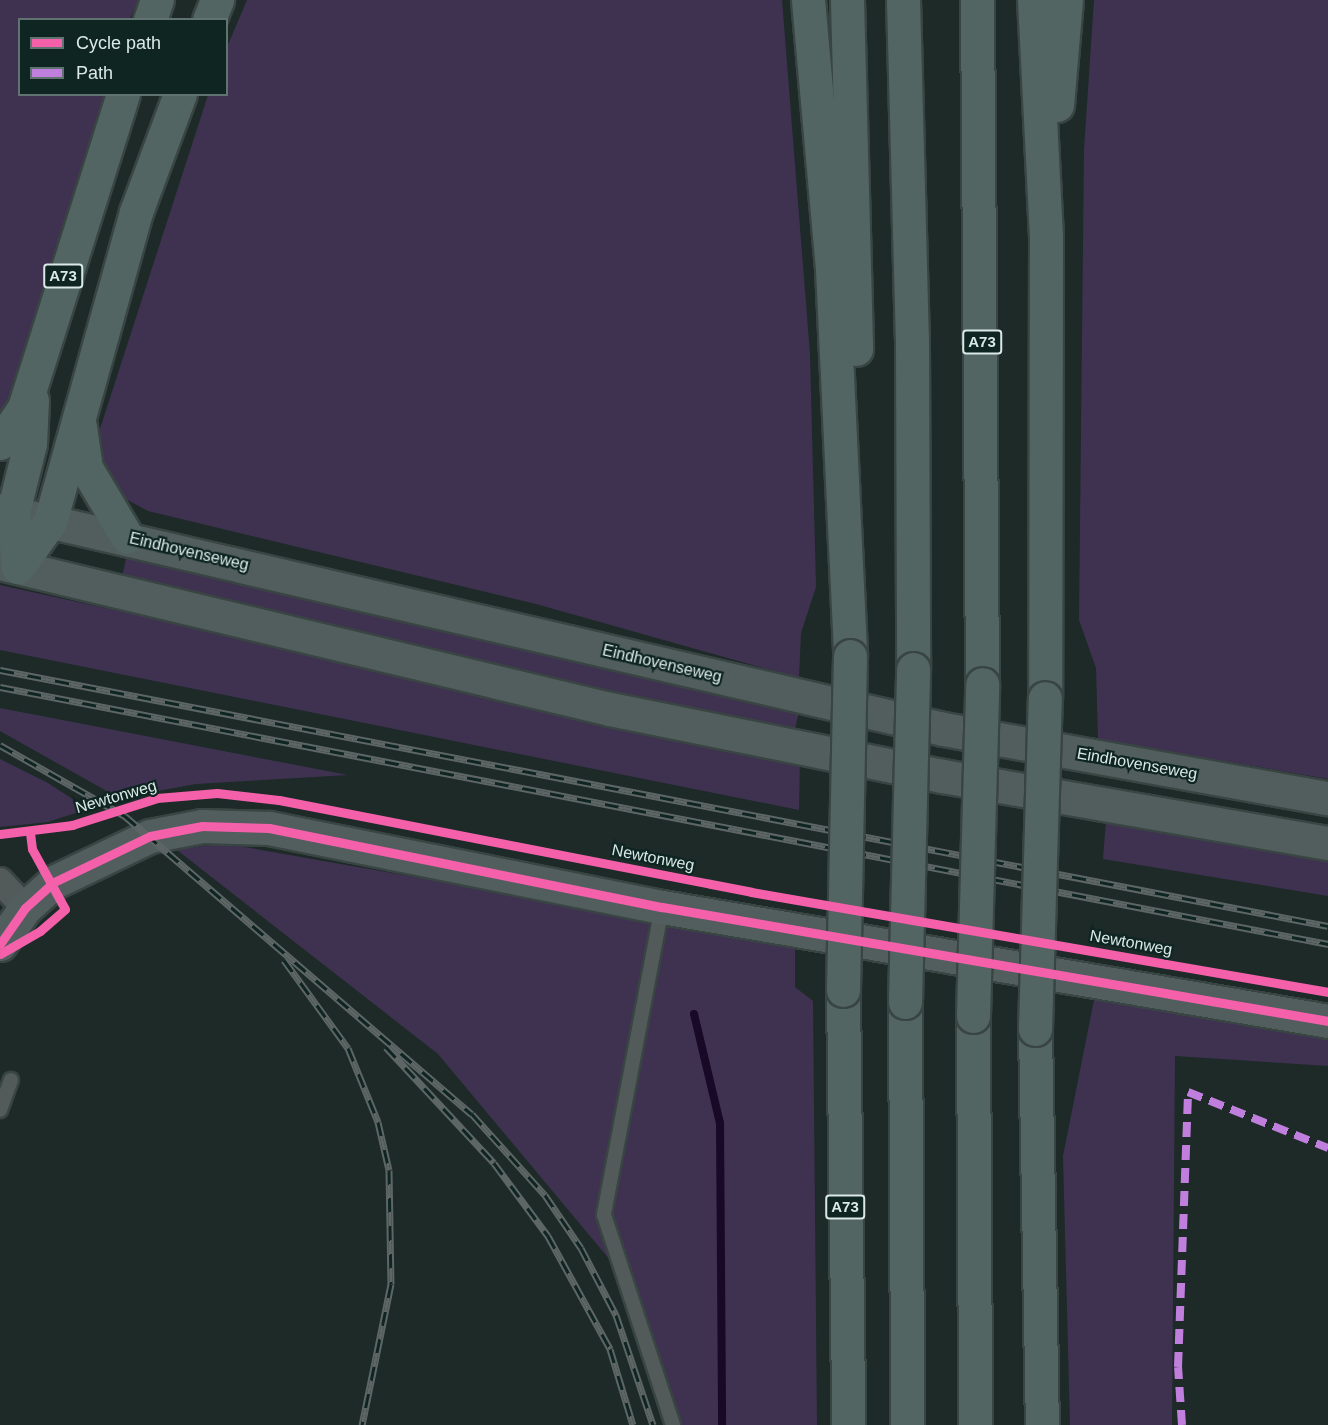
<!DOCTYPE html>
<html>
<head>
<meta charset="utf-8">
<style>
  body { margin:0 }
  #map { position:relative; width:1328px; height:1425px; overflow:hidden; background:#1d2a28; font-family:Arial,sans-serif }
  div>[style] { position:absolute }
  .green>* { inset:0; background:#3f3250; transform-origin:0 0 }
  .stream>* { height:8px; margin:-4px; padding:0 4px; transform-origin:4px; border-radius:4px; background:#180926 }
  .roads { filter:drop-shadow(2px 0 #394543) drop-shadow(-2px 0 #394543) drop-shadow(0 2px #394543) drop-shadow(0 -2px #394543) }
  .lane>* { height:14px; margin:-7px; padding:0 7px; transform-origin:7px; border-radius:7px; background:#525b59 }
  .street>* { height:26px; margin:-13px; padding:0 13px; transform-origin:13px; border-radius:13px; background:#525b59 }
  .secondary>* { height:33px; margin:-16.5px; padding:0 16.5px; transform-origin:16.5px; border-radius:16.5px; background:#525e5d }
  .highway>* { height:33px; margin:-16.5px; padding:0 16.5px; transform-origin:16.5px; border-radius:16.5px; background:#536563 }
  .rail>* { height:7px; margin-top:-3.5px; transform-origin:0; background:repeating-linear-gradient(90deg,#0e2522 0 14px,#5d6664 0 28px); box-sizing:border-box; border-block:2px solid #5d6664 }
  .bridges { filter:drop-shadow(2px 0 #394543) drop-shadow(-2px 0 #394543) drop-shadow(0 2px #394543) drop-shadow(0 -2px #394543) }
  .highway-bridge>* { height:33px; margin:-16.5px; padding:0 16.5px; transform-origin:16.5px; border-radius:16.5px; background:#536563 }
  .quiet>* { height:8px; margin-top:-4px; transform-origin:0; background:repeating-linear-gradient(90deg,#c07fdc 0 15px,transparent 0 23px) }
  .cycleway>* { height:9px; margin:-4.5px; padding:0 4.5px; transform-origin:4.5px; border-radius:4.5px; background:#f560ab }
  span { translate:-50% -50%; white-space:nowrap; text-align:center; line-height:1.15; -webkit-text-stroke:4.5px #0e2522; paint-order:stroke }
  .shield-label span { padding:2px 4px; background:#0e2522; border:2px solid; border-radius:4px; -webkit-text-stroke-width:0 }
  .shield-label { font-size:15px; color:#dbe9e6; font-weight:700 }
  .street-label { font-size:16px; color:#dbe9e6 }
  .legend { position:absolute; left:18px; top:18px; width:210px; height:78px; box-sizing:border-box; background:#0e2522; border:2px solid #607370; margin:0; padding:8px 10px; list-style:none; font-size:18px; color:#dbe9e6 }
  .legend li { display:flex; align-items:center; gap:12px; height:30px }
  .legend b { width:30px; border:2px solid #607370 }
</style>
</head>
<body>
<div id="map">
  <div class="green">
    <div style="clip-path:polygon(0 0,138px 0,130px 19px,20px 20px,20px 94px,105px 95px,13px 405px,0 421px)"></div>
    <div style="clip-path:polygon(247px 0,782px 0,810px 354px,816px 587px,801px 633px,799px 678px,536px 604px,148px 511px,103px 487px,98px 435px,208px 95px,226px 94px,227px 47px)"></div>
    <div style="clip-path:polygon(1094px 0,1328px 0,1328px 779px,1098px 739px,1096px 668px,1079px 620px,1084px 149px)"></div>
    <div style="left:127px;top:555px;width:690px;height:28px;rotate:13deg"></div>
    <div style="clip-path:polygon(0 585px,800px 760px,799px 810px,0 650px)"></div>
    <div style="clip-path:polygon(0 708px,348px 775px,196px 784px,119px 798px,0 731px)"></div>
    <div style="clip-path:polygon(0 759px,48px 783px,88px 809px,48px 822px,0 827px)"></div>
    <div style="clip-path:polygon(1106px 820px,1328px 861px,1328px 896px,1103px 859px)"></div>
    <div style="clip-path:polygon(222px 843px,795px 944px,795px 987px,813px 1001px,817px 1425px,665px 1425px,615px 1266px,438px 1054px,177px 850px)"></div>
    <div style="clip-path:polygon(1095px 995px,1328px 1039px,1328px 1066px,1175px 1056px,1172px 1425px,1070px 1425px,1063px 1156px)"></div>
  </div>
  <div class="stream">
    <div style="left:694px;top:1014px;width:112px;rotate:76.6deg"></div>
    <div style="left:720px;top:1123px;width:302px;rotate:89.6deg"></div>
  </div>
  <div class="roads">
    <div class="lane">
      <div style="left:662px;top:907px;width:313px;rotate:100.7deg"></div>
      <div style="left:604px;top:1215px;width:221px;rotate:71.8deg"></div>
      <div style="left:0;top:1110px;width:32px;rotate:-70deg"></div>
    </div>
    <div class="street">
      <div style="left:0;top:881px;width:37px;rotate:47deg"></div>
    </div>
    <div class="secondary">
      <div style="left:0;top:510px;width:968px;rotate:13.07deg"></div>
      <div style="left:943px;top:729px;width:391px;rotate:10.2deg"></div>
      <div style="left:0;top:563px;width:627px;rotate:13.46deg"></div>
      <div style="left:610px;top:709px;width:340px;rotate:11.4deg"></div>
      <div style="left:943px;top:776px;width:391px;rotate:9.9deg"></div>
      <div style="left:0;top:944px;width:44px;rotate:-55.2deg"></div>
      <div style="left:25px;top:908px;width:39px;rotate:-42deg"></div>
      <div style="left:54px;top:882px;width:106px;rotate:-25.6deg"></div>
      <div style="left:150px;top:836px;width:53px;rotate:-10.9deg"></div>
      <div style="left:202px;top:826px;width:67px;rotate:1.7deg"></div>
      <div style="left:269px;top:828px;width:401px;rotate:11.4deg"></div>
      <div style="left:662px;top:907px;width:676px;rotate:9.71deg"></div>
    </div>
    <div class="highway">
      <div style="left:808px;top:0;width:270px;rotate:84.9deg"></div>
      <div style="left:832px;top:269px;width:387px;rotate:87.3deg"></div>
      <div style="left:847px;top:0;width:349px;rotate:88.5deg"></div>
      <div style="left:903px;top:0;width:339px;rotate:88.5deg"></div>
      <div style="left:912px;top:339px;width:330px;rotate:89.8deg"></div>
      <div style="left:977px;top:0;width:684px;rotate:89.58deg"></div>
      <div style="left:1034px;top:0;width:235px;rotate:87.1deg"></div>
      <div style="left:1046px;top:235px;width:463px;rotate:90.1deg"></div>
      <div style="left:150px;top:20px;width:21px;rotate:-71deg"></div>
      <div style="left:209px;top:20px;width:22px;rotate:-68deg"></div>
      <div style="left:1057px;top:105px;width:105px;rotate:-85.1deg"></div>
      <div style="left:80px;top:427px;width:41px;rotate:81.7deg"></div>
      <div style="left:86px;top:468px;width:80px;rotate:59.3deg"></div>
      <div style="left:0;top:443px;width:42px;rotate:-55.6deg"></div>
      <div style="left:24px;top:408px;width:329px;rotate:-72.5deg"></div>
      <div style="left:18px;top:567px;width:55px;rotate:-54.6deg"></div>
      <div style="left:50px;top:522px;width:322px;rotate:-74.5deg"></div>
      <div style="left:136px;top:212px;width:126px;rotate:-69.6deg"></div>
      <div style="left:18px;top:567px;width:55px;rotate:-95.2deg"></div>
      <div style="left:13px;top:512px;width:70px;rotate:-76deg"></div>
      <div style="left:30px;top:444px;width:44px;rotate:-87.4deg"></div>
      <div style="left:843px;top:990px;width:435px;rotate:89.3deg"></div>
      <div style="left:905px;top:1002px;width:423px;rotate:89.7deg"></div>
      <div style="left:973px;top:1016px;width:409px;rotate:89.7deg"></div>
      <div style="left:1035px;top:1029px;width:396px;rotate:89deg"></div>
    </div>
  </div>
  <div class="rail">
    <div style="left:0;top:670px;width:1352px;rotate:10.91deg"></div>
    <div style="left:0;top:687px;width:1353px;rotate:10.95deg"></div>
    <div style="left:0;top:745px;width:144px;rotate:29.6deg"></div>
    <div style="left:125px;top:816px;width:457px;rotate:40.7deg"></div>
    <div style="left:472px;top:1114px;width:109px;rotate:48deg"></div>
    <div style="left:545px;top:1195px;width:64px;rotate:55.8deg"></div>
    <div style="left:581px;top:1248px;width:76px;rotate:62.4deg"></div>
    <div style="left:616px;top:1315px;width:116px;rotate:71.4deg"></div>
    <div style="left:284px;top:960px;width:109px;rotate:54deg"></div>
    <div style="left:348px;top:1048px;width:80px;rotate:67.9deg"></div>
    <div style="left:378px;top:1122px;width:49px;rotate:77.1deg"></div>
    <div style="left:389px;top:1170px;width:114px;rotate:89deg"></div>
    <div style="left:391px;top:1284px;width:144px;rotate:101.6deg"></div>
    <div style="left:386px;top:1047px;width:158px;rotate:47deg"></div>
    <div style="left:494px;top:1163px;width:91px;rotate:53.5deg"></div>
    <div style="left:548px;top:1236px;width:129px;rotate:61.2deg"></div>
    <div style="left:610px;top:1349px;width:79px;rotate:73.2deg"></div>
  </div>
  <div class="bridges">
    <div class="highway-bridge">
      <div style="left:843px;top:990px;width:334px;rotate:-88.8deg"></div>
      <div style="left:905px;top:1002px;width:333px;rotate:-88.6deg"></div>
      <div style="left:973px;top:1016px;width:332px;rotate:-88.4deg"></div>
      <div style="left:1035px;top:1029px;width:331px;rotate:-88.3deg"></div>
    </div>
  </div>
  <div class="quiet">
    <div style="left:1182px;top:1425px;width:58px;rotate:-93.9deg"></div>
    <div style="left:1178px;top:1367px;width:275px;rotate:-87.9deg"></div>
    <div style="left:1188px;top:1092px;width:151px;rotate:21.8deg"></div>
  </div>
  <div class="cycleway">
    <div style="left:0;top:834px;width:73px;rotate:-7.1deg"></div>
    <div style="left:72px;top:825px;width:89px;rotate:-17.6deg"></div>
    <div style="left:157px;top:798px;width:60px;rotate:-4.8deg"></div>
    <div style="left:217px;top:793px;width:62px;rotate:6.4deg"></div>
    <div style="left:279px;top:800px;width:481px;rotate:11deg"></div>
    <div style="left:751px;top:892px;width:586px;rotate:9.83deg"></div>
    <div style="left:0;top:944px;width:44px;rotate:-55.2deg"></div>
    <div style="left:25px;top:908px;width:39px;rotate:-42deg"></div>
    <div style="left:54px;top:882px;width:106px;rotate:-25.6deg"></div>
    <div style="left:150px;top:836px;width:53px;rotate:-10.9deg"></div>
    <div style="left:202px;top:826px;width:67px;rotate:1.7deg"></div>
    <div style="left:269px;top:828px;width:401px;rotate:11.4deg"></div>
    <div style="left:662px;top:907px;width:676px;rotate:9.71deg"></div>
    <div style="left:0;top:954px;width:46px;rotate:-29.9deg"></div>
    <div style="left:40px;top:931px;width:33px;rotate:-41deg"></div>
    <div style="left:65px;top:909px;width:68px;rotate:-118.8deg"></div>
    <div style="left:32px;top:849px;width:16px;rotate:-97deg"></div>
  </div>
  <div class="shield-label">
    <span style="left:63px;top:276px">A73</span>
    <span style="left:982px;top:342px">A73</span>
    <span style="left:845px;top:1207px">A73</span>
  </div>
  <div class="street-label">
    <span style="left:189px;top:552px;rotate:13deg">Eindhovenseweg</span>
    <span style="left:662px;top:664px;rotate:13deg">Eindhovenseweg</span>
    <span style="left:1137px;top:764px;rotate:10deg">Eindhovenseweg</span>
    <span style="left:116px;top:797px;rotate:-16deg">Newtonweg</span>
    <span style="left:653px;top:858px;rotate:11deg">Newtonweg</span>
    <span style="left:1131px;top:943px;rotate:10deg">Newtonweg</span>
  </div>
  <ul class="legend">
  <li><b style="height:8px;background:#f560ab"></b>Cycle path</li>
  <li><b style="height:8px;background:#c07fdc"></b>Path</li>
  </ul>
</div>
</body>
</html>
